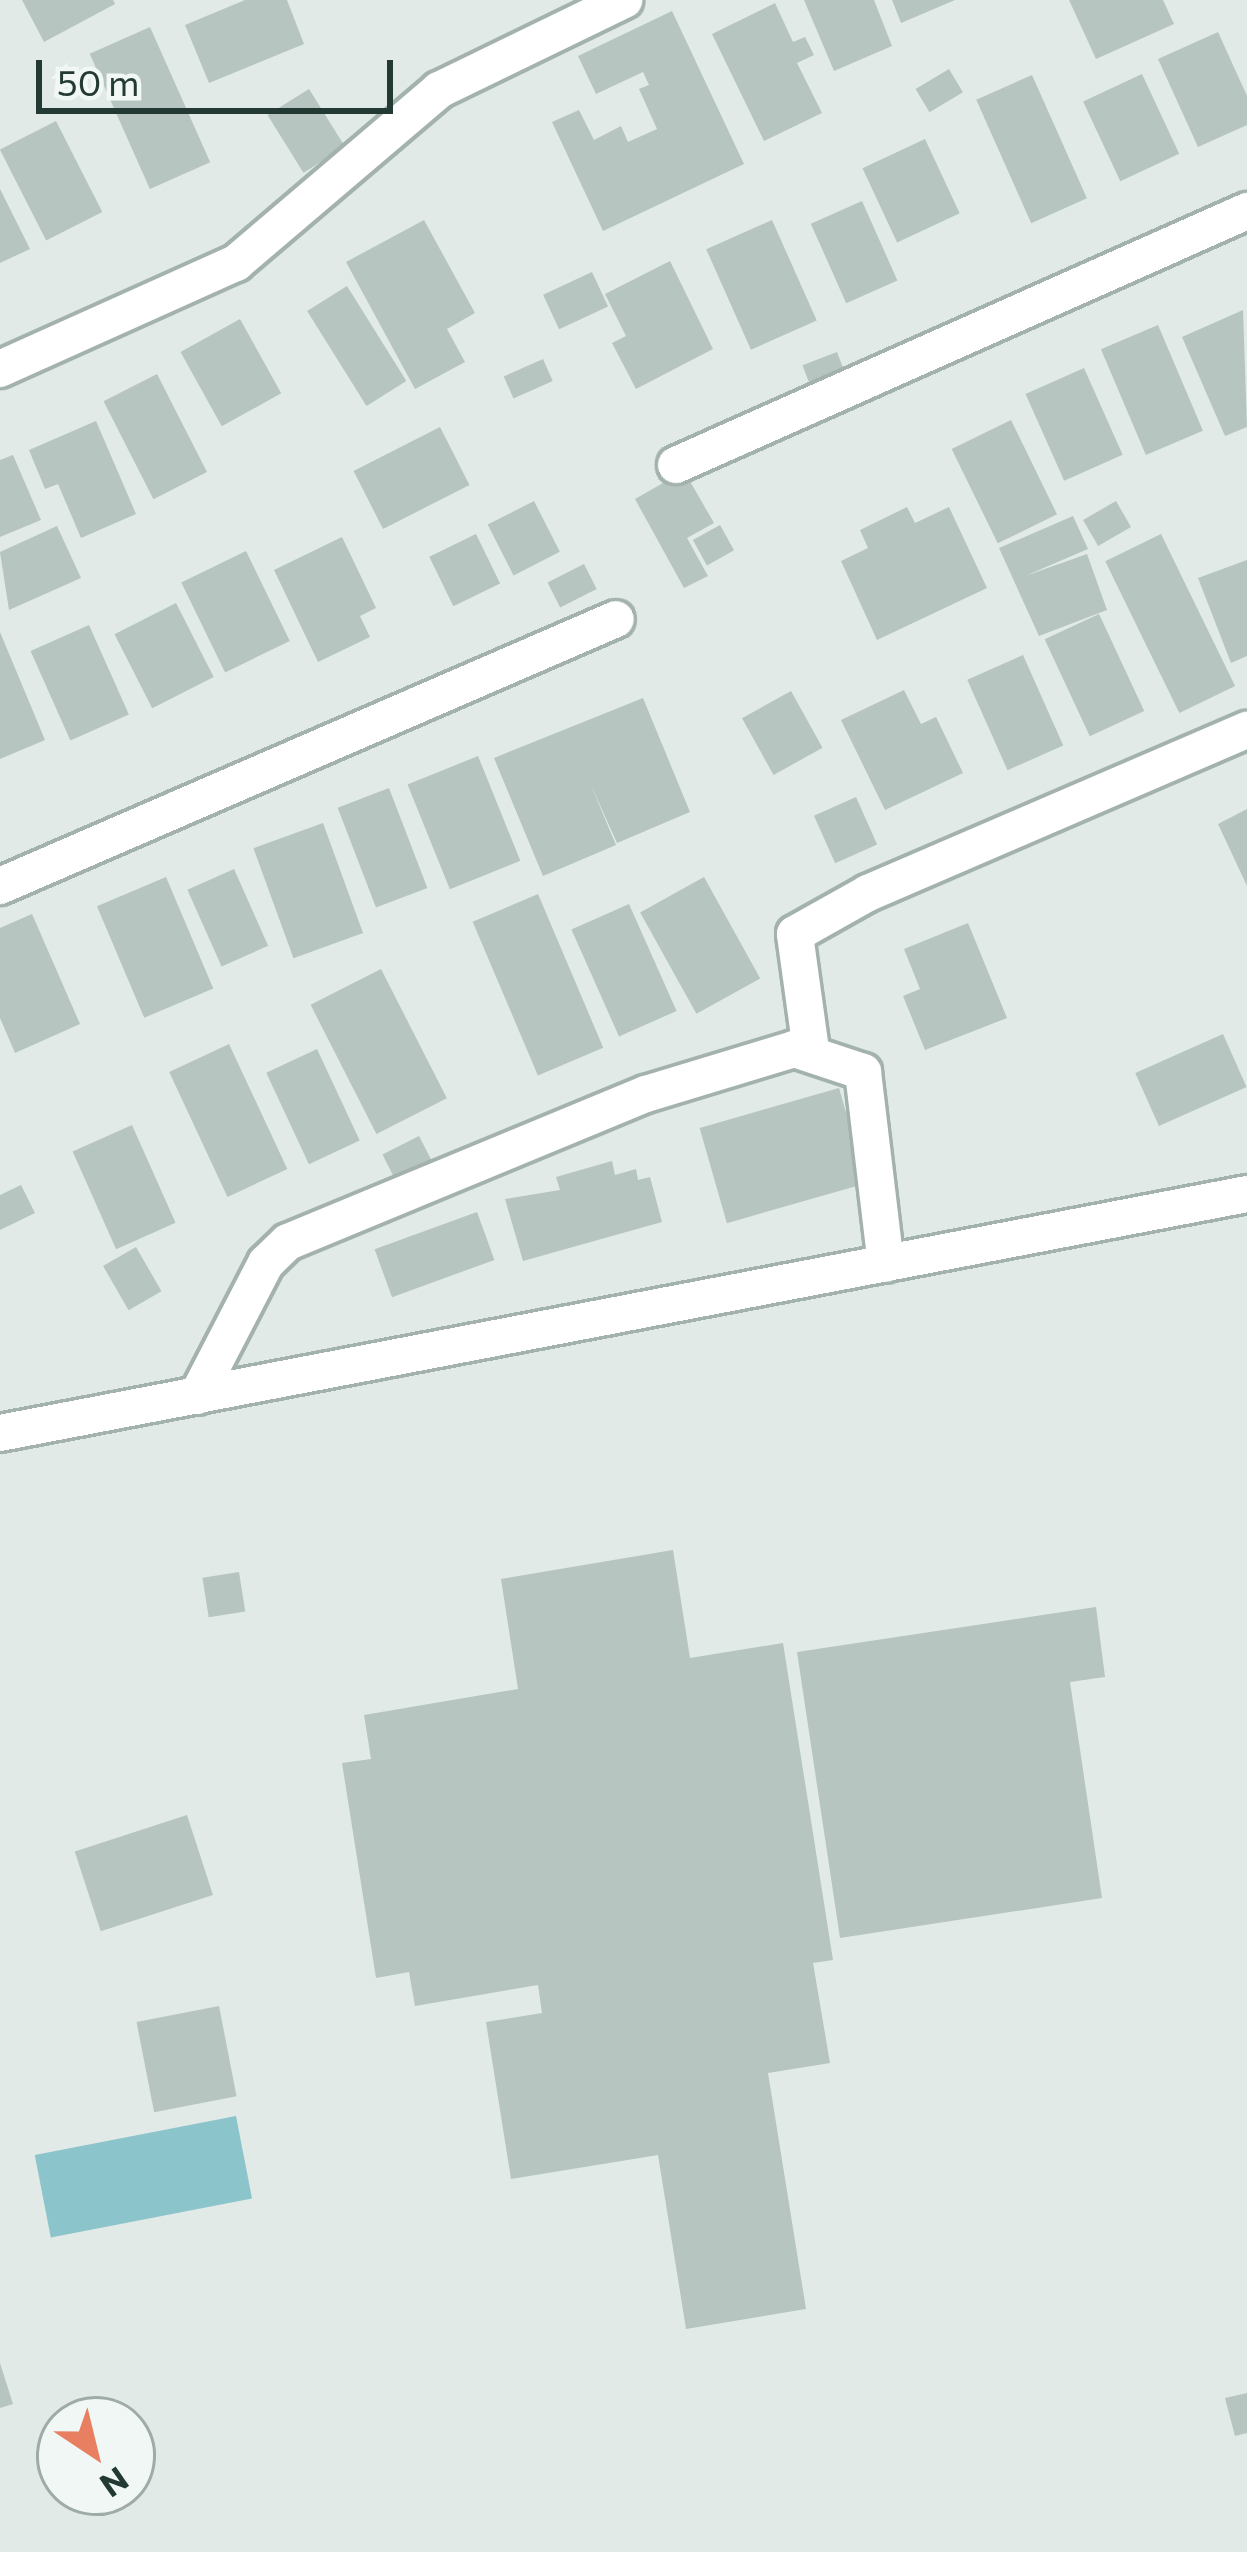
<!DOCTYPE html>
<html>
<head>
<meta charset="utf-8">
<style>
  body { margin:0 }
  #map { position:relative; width:1247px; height:2552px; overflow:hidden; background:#e1eae6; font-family:Commissioner,sans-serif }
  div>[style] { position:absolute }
  .water>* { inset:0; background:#8cc4cc; transform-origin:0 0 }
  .building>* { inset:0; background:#b6c5bf; transform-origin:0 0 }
  .roads { filter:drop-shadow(3px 0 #a4b2ad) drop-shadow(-3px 0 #a4b2ad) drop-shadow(0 3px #a4b2ad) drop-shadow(0 -3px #a4b2ad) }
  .minor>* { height:36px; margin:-18px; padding:0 18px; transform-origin:18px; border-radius:18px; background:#fff }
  span { translate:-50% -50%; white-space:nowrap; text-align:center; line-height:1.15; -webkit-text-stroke:12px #f1f7f4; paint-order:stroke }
  .north { position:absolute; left:36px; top:2396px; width:120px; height:120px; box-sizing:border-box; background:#f1f7f4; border:3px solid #9eaba7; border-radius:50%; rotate:145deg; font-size:33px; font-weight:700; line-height:48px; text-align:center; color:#223a33 }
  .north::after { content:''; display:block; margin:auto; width:42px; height:54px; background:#e87f61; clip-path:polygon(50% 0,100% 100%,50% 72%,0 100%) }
  .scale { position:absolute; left:36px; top:60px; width:357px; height:54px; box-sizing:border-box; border:6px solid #223a33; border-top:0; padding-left:15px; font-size:36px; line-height:42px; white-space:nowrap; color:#223a33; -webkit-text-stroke:9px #f1f7f4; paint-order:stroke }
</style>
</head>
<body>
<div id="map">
  <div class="water">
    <div style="left:236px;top:2116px;width:84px;height:205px;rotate:79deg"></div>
  </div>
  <div class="building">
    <div style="clip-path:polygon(22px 0,113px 0,115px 4px,44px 42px)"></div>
    <div style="clip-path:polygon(245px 0,287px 0,304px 44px,209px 83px,185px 25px)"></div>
    <div style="clip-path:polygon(804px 0,874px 0,892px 46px,834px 71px)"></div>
    <div style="clip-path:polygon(892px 0,955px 0,901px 23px)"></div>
    <div style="clip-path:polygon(1069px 0,1163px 0,1174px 24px,1096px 59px)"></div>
    <div style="clip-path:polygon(775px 3px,793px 42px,805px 37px,814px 55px,797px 63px,822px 113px,764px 141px,712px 34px)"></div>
    <div style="clip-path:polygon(672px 11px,744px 164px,603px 231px,552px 122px,579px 110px,594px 140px,621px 126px,628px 142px,657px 129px,639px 89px,649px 85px,643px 72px,596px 94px,578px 56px)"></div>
    <div style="left:150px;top:27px;width:148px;height:66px;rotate:66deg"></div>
    <div style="clip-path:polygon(1218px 32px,1247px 96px,1247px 125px,1198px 147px,1158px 59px)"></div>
    <div style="left:949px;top:69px;width:27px;height:39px;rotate:59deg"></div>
    <div style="left:1142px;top:74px;width:88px;height:65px;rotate:65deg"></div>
    <div style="left:1032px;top:75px;width:135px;height:61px;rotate:66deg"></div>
    <div style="left:309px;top:89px;width:68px;height:49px;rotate:58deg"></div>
    <div style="left:56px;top:121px;width:102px;height:63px;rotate:63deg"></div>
    <div style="left:925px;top:139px;width:82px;height:69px;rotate:65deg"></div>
    <div style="clip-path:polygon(0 189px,30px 249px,0 263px)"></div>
    <div style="left:862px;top:201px;width:87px;height:56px;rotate:66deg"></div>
    <div style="clip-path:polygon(424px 220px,475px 313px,447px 329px,465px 362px,415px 389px,346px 262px)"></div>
    <div style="left:772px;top:220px;width:110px;height:72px;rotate:66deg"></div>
    <div style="clip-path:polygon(670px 261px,713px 349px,636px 389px,612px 343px,626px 336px,605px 294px)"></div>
    <div style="left:592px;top:272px;width:38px;height:54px;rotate:65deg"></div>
    <div style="left:347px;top:286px;width:112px;height:47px;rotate:58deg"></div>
    <div style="clip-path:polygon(1243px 310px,1247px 427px,1225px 436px,1182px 337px)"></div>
    <div style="left:240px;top:319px;width:85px;height:68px;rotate:61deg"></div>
    <div style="left:1158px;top:325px;width:115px;height:62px;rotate:67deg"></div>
    <div style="left:837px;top:352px;width:28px;height:37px;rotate:69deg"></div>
    <div style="left:543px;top:359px;width:24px;height:43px;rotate:66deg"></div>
    <div style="left:1084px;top:368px;width:95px;height:64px;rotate:66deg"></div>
    <div style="left:157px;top:374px;width:110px;height:60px;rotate:63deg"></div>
    <div style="left:1011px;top:420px;width:105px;height:66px;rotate:64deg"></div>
    <div style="clip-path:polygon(96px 421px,136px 514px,81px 538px,58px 484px,45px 489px,29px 450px)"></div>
    <div style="left:440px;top:427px;width:65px;height:97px;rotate:63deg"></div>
    <div style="clip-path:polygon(13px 455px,41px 520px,0 537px,0 460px)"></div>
    <div style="clip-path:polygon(684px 471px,714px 523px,687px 538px,708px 576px,684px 588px,635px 499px)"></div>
    <div style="left:534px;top:501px;width:57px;height:52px;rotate:63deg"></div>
    <div style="left:1116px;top:501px;width:30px;height:38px;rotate:60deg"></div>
    <div style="clip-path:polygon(907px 507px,915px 523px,949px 507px,987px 588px,877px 640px,841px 561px,868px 548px,860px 530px)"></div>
    <div style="clip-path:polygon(1073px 516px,1088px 549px,1025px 576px,1087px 554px,1107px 610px,1039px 636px,999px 548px)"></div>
    <div style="left:720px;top:525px;width:29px;height:31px;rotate:61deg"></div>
    <div style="clip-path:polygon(57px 526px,81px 578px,9px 610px,0 552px)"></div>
    <div style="left:476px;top:534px;width:55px;height:52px;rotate:64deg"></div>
    <div style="left:1161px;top:534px;width:169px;height:62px;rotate:64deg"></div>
    <div style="clip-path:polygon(342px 537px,376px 608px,360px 616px,370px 637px,318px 662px,274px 570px)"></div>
    <div style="left:246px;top:551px;width:100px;height:72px;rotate:64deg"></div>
    <div style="clip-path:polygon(1247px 560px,1247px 656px,1231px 663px,1198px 578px)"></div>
    <div style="left:584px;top:564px;width:28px;height:41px;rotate:63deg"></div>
    <div style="left:176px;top:603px;width:83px;height:69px;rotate:63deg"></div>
    <div style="left:1099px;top:614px;width:107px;height:60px;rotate:65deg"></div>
    <div style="left:89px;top:625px;width:98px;height:64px;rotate:66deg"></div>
    <div style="clip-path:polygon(0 632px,45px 740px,0 759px)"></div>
    <div style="left:1023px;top:655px;width:99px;height:61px;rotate:66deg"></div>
    <div style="clip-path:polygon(904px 690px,921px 724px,936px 717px,963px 773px,885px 810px,841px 720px)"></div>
    <div style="left:791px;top:691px;width:65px;height:56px;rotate:61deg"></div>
    <div style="clip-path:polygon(643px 698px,690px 812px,617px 843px,590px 783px,616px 845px,543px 876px,494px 758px)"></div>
    <div style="left:478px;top:756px;width:113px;height:76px;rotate:68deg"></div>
    <div style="left:389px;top:788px;width:107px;height:55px;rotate:69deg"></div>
    <div style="left:856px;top:797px;width:52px;height:46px;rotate:66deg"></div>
    <div style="clip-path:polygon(1247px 809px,1247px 886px,1218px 824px)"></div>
    <div style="left:323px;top:823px;width:117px;height:74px;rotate:70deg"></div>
    <div style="left:234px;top:869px;width:84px;height:51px;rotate:66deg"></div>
    <div style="left:166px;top:877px;width:121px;height:75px;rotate:67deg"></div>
    <div style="left:704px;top:877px;width:116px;height:73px;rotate:61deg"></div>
    <div style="left:538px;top:894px;width:167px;height:71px;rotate:67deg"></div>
    <div style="left:629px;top:904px;width:117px;height:63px;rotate:66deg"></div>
    <div style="clip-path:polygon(32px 914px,80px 1024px,15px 1053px,0 1018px,0 928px)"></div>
    <div style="clip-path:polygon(968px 923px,1007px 1018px,925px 1050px,903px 996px,920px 989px,904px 949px)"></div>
    <div style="left:381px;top:969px;width:145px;height:79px;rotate:63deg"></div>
    <div style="left:1223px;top:1034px;width:58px;height:96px;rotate:66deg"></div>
    <div style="left:229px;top:1044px;width:138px;height:66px;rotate:65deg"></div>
    <div style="left:317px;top:1049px;width:101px;height:56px;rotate:65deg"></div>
    <div style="left:839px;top:1088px;width:99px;height:145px;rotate:74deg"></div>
    <div style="left:132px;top:1125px;width:107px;height:65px;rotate:66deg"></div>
    <div style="left:419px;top:1136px;width:31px;height:41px;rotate:63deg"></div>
    <div style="clip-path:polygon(612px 1161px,615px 1175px,636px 1169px,638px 1180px,650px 1177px,662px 1222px,523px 1261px,505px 1199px,560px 1190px,556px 1177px)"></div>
    <div style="clip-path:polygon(21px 1185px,35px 1213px,0 1230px,0 1195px)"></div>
    <div style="left:477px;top:1212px;width:51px;height:109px;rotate:70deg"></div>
    <div style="left:136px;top:1247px;width:51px;height:38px;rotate:60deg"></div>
    <div style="clip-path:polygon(673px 1550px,690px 1658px,783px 1643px,833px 1960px,813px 1963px,830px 2063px,768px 2073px,806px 2309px,686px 2329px,658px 2155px,511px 2179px,486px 2022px,542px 2013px,538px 1985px,415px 2006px,409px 1972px,376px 1978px,342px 1763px,371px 1759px,364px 1715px,518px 1689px,501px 1579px)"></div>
    <div style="left:239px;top:1572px;width:40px;height:37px;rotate:81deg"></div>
    <div style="clip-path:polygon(1096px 1607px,1105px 1677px,1070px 1682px,1102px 1898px,840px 1938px,797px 1652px)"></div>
    <div style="left:187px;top:1815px;width:84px;height:118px;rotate:72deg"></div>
    <div style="left:219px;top:2006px;width:92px;height:84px;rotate:79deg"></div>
    <div style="clip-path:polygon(0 2363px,13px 2404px,0 2408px)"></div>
    <div style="clip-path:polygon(1247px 2393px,1247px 2433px,1235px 2436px,1225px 2398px)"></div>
  </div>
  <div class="roads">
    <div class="minor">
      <div style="left:0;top:369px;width:259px;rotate:-24.2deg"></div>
      <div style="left:236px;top:263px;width:267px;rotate:-40.4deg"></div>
      <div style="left:439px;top:90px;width:206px;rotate:-25.9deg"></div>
      <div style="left:676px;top:465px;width:625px;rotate:-23.98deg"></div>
      <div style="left:0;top:886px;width:671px;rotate:-23.43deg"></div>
      <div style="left:811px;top:1050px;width:117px;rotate:-97.9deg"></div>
      <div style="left:795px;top:934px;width:84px;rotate:-29.3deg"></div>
      <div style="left:868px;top:893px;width:413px;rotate:-23.3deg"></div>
      <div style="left:197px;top:1396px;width:150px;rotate:-62.6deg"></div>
      <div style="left:266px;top:1263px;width:30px;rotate:-44deg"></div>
      <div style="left:288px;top:1242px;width:387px;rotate:-22.5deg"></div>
      <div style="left:646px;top:1094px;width:155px;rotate:-16.9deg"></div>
      <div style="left:794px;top:1049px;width:73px;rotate:18.4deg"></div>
      <div style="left:863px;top:1072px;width:193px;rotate:83.2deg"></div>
      <div style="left:0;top:1433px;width:1270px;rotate:-10.85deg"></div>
    </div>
  </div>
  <div class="north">N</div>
  <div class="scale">50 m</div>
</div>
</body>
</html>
